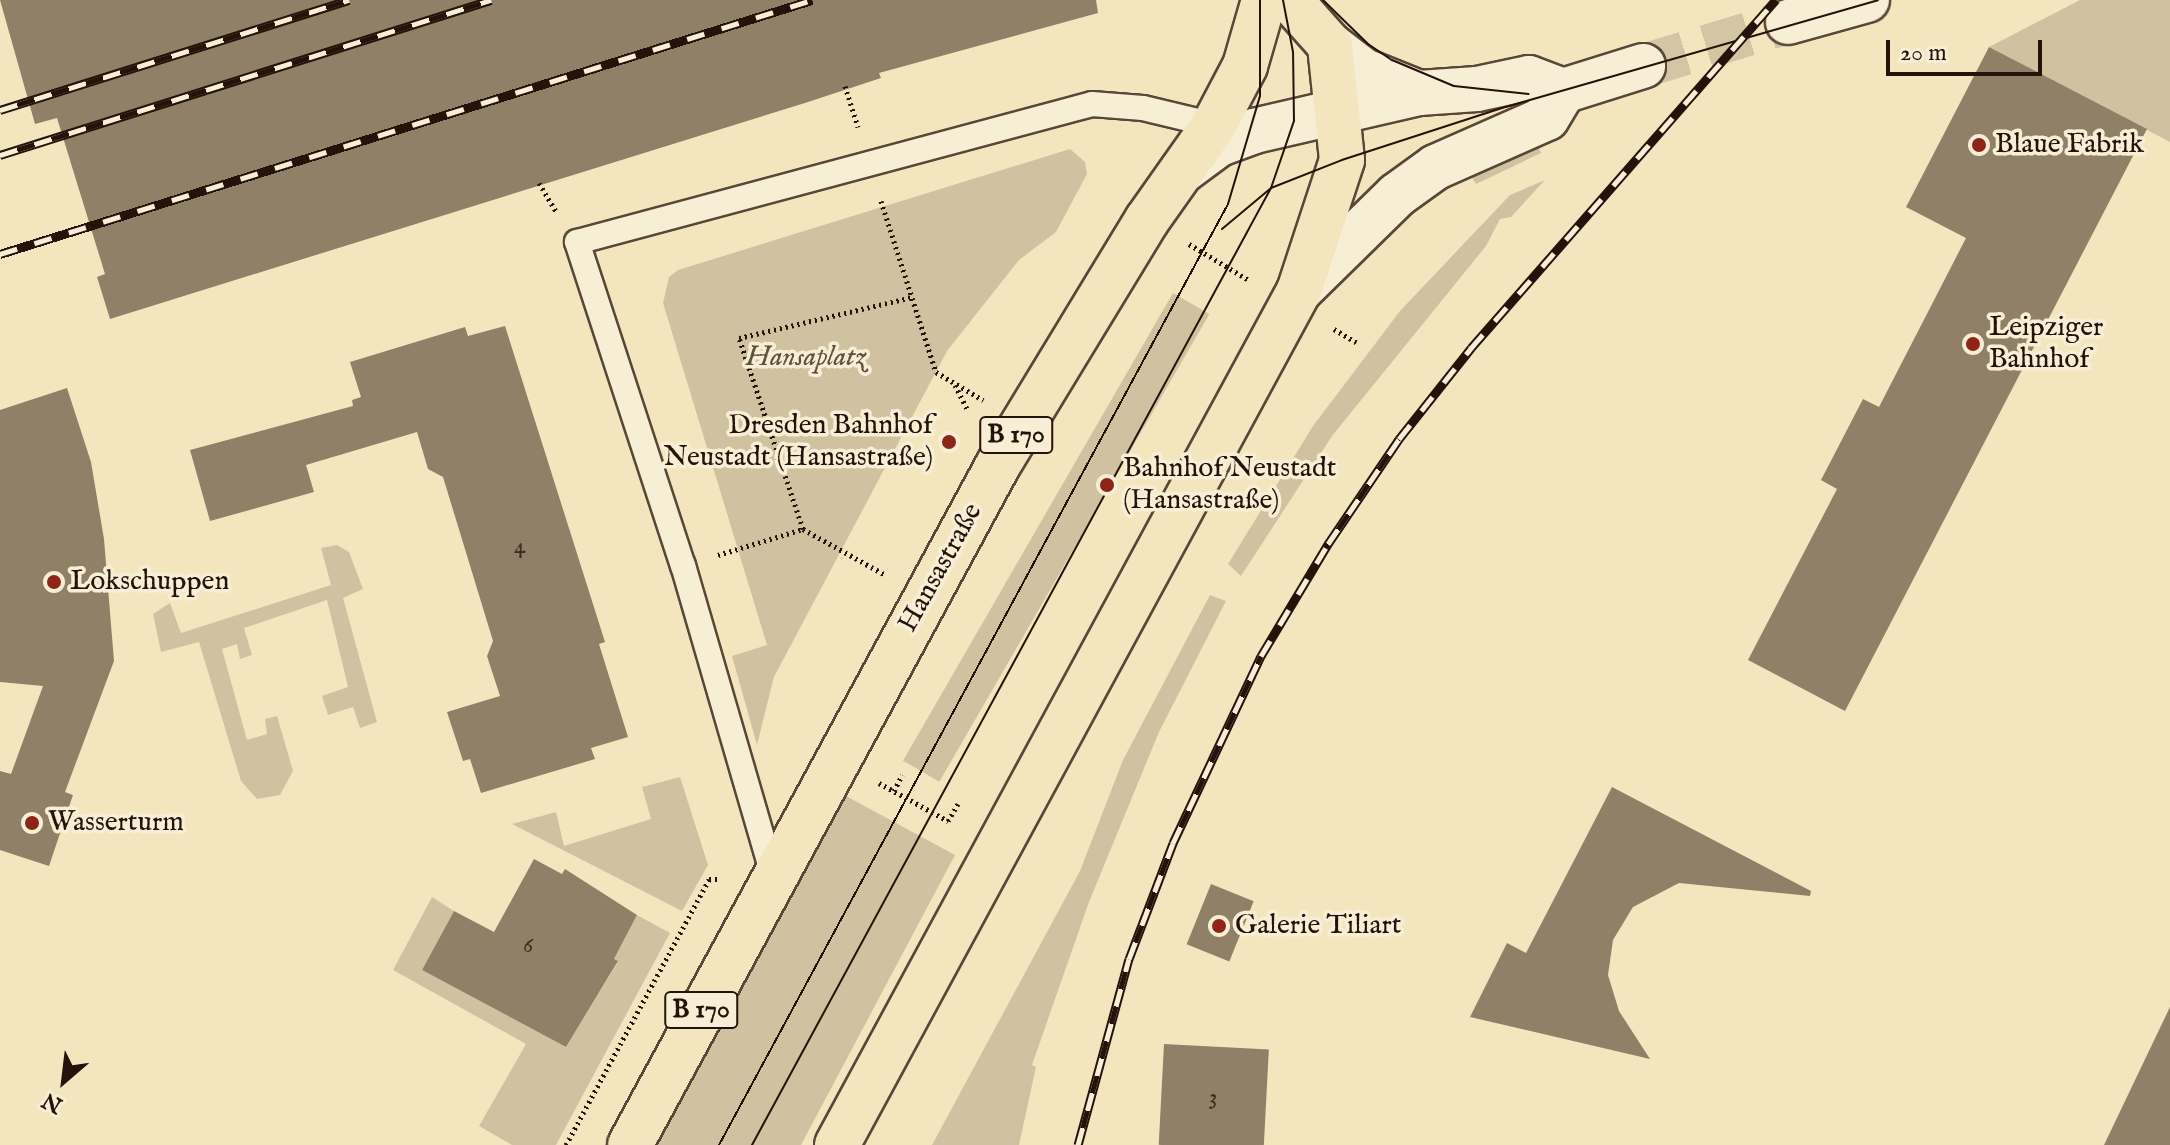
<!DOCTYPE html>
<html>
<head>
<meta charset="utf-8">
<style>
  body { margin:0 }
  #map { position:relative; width:2170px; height:1145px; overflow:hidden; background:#f3e6bf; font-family:"IM FELL English",serif }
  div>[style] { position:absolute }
  .green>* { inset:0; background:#d0c2a0; transform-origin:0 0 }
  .building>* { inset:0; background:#908068; transform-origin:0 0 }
  .tertiary-tunnel>* { height:44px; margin-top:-22px; transform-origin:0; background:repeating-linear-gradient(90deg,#d4c6a4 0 44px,transparent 0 66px) }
  .path>* { height:5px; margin-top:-2.5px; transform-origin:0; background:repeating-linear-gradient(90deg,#25120a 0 2px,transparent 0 6px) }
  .roads { filter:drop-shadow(2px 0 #584737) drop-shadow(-2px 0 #584737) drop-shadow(0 2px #584737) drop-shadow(0 -2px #584737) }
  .service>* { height:24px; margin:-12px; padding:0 12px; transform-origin:12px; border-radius:12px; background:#f7efd5 }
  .tertiary>* { height:44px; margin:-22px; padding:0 22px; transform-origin:22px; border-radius:22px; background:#f7efd5 }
  .primary>* { height:44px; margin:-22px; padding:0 22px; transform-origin:22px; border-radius:22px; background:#f3e6bf }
  .tram>* { height:2px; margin:-1px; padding:0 1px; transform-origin:1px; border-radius:1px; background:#25120a }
  .rail>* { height:9px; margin-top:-4.5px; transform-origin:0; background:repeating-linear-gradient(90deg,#f7efd5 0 18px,#25120a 0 36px); box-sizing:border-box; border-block:2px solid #25120a }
  .dots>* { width:22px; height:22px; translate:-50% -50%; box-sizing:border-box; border:4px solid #f7efd5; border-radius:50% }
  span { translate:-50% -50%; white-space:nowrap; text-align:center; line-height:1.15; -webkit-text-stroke:7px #f7efd5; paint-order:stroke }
  .number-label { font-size:24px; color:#402e22 }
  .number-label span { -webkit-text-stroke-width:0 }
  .shield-label span { padding:2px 6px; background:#f7efd5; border:2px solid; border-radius:6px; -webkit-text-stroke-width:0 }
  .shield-label { font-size:26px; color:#25120a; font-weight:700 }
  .poi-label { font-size:28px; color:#25120a }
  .left { translate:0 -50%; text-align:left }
  .right { translate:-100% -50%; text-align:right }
  .park-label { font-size:28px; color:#61503e; font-style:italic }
  .street-label { font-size:28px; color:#25120a }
  .north { position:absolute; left:24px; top:1041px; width:80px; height:80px; -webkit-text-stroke:6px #f7efd5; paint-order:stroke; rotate:208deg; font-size:22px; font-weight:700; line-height:32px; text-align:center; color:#25120a }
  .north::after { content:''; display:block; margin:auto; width:28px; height:36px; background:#25120a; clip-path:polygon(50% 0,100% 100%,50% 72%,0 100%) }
  .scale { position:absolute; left:1886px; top:40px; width:156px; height:36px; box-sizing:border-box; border:4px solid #25120a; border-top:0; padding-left:10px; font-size:24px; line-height:28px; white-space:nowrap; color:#25120a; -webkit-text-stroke:6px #f7efd5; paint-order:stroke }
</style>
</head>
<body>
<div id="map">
  <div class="green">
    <div style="clip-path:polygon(2080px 0,2170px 0,2170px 142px,1989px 47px)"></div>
    <div style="clip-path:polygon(1536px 140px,1541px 153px,1476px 184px,1467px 170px)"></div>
    <div style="clip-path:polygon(1070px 149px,1085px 162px,1087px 174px,1056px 232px,1019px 260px,947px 351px,774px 677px,757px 745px,732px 656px,767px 645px,663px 303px,669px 277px,678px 270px)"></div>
    <div style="clip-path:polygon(1545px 180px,1511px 217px,1500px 219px,1486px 246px,1332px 436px,1241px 576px,1228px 564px,1313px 426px,1400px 311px,1510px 195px)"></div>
    <div style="left:1173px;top:293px;width:42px;height:540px;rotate:30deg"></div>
    <div style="clip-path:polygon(337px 545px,349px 552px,363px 589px,343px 598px,377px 722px,360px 728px,353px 707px,328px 715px,322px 696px,348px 687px,327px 600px,244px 628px,252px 655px,240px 659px,237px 644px,222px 649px,247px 740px,267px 734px,265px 719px,277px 716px,293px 771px,280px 795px,257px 799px,241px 781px,199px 642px,161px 652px,153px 614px,170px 603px,181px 633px,331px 585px,321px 548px)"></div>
    <div style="clip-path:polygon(1210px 595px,1226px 601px,1159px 732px,1089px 902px,1032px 1065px,1036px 1067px,1019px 1145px,932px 1145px,1080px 871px,1123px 760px)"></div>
    <div style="clip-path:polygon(680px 777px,708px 865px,682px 911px,512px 824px,556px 812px,564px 846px,651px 819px,642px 787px)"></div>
    <div style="clip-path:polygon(846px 796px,955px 855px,801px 1145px,657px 1145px)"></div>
    <div style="clip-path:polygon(432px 897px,454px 911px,422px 970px,566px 1047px,618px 962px,614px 959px,637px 915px,670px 933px,556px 1145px,512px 1145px,479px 1126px,526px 1044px,393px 970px)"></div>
  </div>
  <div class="building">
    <div style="clip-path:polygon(0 0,1096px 0,1098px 13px,879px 73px,881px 78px,805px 103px,110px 319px,97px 277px,105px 274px,57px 118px,35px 124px)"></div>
    <div style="clip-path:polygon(1989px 47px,2147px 129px,1845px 711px,1748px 660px,1837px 489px,1821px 480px,1863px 399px,1879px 407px,1966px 238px,1906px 207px)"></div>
    <div style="clip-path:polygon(505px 326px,605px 642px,599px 644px,628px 737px,591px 748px,595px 759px,481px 793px,470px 759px,463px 761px,447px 712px,500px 696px,487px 656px,493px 641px,443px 477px,428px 469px,417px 432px,306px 465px,314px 492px,210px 521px,190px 450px,353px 406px,352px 400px,361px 397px,350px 362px,465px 327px,468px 336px)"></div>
    <div style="clip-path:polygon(67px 388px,91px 462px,104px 539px,114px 661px,65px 792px,73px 795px,49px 866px,0 850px,0 771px,11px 774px,43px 686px,0 682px,0 410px)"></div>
    <div style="clip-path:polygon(1612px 787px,1811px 891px,1810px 896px,1679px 883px,1633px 907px,1613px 940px,1608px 975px,1619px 1011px,1650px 1059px,1470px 1017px,1507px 943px,1526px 953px)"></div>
    <div style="clip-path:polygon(534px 859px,562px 874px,565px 869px,637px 915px,614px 959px,618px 961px,566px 1047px,422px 970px,454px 911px,494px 932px)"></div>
    <div style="left:1211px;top:884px;width:46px;height:65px;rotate:22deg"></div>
    <div style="clip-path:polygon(2170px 1007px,2170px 1145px,2104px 1145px)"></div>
    <div style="left:1164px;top:1044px;width:105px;height:101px;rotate:3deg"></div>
  </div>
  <div class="tertiary-tunnel">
    <div style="left:1643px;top:66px;width:152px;rotate:-16.9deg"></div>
  </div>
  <div class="path">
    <div style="left:845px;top:86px;width:43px;rotate:72.4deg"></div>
    <div style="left:539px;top:183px;width:33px;rotate:59deg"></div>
    <div style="left:881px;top:201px;width:180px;rotate:72.2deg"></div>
    <div style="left:936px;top:372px;width:55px;rotate:30.8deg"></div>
    <div style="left:1189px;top:244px;width:70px;rotate:31deg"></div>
    <div style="left:1334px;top:329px;width:26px;rotate:31deg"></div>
    <div style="left:955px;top:385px;width:27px;rotate:63deg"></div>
    <div style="left:803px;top:529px;width:201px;rotate:-108.5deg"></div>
    <div style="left:739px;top:338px;width:179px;rotate:-13.3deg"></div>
    <div style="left:718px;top:555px;width:89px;rotate:-17deg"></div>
    <div style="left:803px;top:529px;width:93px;rotate:29.1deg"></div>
    <div style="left:879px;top:783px;width:79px;rotate:28.8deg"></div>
    <div style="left:948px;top:821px;width:20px;rotate:-60deg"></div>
    <div style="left:894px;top:791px;width:18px;rotate:-63deg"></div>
    <div style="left:566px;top:1145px;width:302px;rotate:-61.7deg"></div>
    <div style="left:709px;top:879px;width:11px"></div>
  </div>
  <div class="roads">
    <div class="service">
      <div style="left:773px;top:875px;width:322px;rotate:-106.2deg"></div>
      <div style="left:683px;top:566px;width:341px;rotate:-108.1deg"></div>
      <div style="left:577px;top:242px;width:533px;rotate:-15deg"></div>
      <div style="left:1092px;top:104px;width:51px;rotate:4.5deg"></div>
      <div style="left:1143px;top:108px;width:73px;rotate:13.5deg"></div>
    </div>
    <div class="tertiary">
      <div style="left:1788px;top:22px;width:82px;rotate:-15.6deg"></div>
      <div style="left:1330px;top:45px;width:43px;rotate:37.4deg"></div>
      <div style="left:1364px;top:71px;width:59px;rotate:21.8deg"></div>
      <div style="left:1419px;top:93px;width:58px;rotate:-3.9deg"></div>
      <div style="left:1477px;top:89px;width:53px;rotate:-11.9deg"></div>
      <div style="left:1529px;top:78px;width:36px;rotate:21deg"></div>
      <div style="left:1563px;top:91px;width:84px;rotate:-17.4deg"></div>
      <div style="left:1181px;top:172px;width:47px;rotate:-36.4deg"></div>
      <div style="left:1219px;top:144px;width:37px;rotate:-20deg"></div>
      <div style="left:1254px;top:131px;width:169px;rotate:-13deg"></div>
      <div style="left:1299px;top:291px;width:137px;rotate:-44.4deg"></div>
      <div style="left:1397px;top:195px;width:48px;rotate:-35.7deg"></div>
      <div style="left:1436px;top:167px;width:121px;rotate:-23.8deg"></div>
      <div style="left:1547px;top:118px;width:31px;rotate:-59deg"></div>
    </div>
    <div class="primary">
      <div style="left:630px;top:1145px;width:773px;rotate:-61.58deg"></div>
      <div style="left:998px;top:465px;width:287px;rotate:-58.7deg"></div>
      <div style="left:1147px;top:220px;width:116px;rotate:-54.8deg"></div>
      <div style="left:1214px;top:125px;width:67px;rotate:-62.3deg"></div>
      <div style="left:1245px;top:66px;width:69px;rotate:-73.9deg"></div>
      <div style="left:837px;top:1145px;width:971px;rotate:-61.59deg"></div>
      <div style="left:1299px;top:291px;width:138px;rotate:-71.8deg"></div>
      <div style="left:1342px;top:160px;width:116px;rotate:-96deg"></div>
      <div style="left:1330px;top:45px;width:60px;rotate:-131.6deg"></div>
    </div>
  </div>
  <div class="tram">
    <div style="left:1323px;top:0;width:63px;rotate:44.4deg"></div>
    <div style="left:1368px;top:44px;width:29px;rotate:34deg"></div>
    <div style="left:1392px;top:60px;width:67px;rotate:22.8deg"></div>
    <div style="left:1454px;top:86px;width:75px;rotate:6.1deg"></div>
    <div style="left:1222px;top:229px;width:64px;rotate:-39.9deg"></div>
    <div style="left:1271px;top:188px;width:76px;rotate:-21.5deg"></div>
    <div style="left:1342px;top:160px;width:168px;rotate:-18deg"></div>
    <div style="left:1502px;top:108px;width:391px;rotate:-16deg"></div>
    <div style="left:719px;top:1145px;width:1070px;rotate:-61.59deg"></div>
    <div style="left:1228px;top:204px;width:113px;rotate:-73.5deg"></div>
    <div style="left:1260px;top:96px;width:96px;rotate:-90deg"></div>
    <div style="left:752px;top:1145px;width:1089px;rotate:-61.53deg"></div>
    <div style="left:1271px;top:188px;width:71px;rotate:-71.1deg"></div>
    <div style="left:1294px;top:121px;width:69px;rotate:-90.8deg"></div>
    <div style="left:1293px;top:52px;width:53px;rotate:-100.9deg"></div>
  </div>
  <div class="rail">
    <div style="left:0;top:110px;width:366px;rotate:-17.5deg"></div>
    <div style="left:0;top:155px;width:515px;rotate:-17.52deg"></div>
    <div style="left:0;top:254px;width:851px;rotate:-17.37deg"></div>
    <div style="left:1078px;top:1145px;width:193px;rotate:-74.7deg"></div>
    <div style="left:1129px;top:959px;width:124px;rotate:-69.2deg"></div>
    <div style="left:1173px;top:843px;width:207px;rotate:-64.8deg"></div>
    <div style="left:1261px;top:656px;width:131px;rotate:-59.1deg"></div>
    <div style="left:1328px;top:544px;width:127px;rotate:-55.9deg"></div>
    <div style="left:1399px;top:439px;width:116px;rotate:-51.6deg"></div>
    <div style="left:1471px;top:348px;width:463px;rotate:-48.8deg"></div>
  </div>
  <div class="dots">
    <div style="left:1979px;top:145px;background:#8f2418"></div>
    <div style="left:1973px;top:344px;background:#8f2418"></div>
    <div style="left:949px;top:442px;background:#8f2418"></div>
    <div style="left:1107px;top:485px;background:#8f2418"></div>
    <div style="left:54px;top:582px;background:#8f2418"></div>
    <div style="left:32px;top:823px;background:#8f2418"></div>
    <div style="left:1219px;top:926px;background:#8f2418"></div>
  </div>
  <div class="number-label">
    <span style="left:520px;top:547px">4</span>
    <span style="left:528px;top:946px">6</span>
    <span style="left:1213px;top:1098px">3</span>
  </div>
  <div class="shield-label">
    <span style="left:1016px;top:435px">B 170</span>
    <span style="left:701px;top:1010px">B 170</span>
  </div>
  <div class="poi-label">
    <span class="left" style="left:1995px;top:145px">Blaue Fabrik</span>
    <span class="left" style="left:1989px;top:344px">Leipziger<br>Bahnhof</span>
    <span class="right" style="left:933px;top:442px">Dresden Bahnhof<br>Neustadt (Hansastraße)</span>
    <span class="left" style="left:1123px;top:485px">Bahnhof Neustadt<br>(Hansastraße)</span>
    <span class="left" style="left:70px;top:582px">Lokschuppen</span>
    <span class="left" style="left:48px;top:823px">Wasserturm</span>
    <span class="left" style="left:1235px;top:926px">Galerie Tiliart</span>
  </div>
  <div class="park-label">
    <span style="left:806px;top:358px">Hansaplatz</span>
  </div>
  <div class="street-label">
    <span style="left:941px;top:568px;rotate:-61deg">Hansastraße</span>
  </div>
  <div class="north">N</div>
  <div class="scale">20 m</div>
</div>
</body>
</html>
